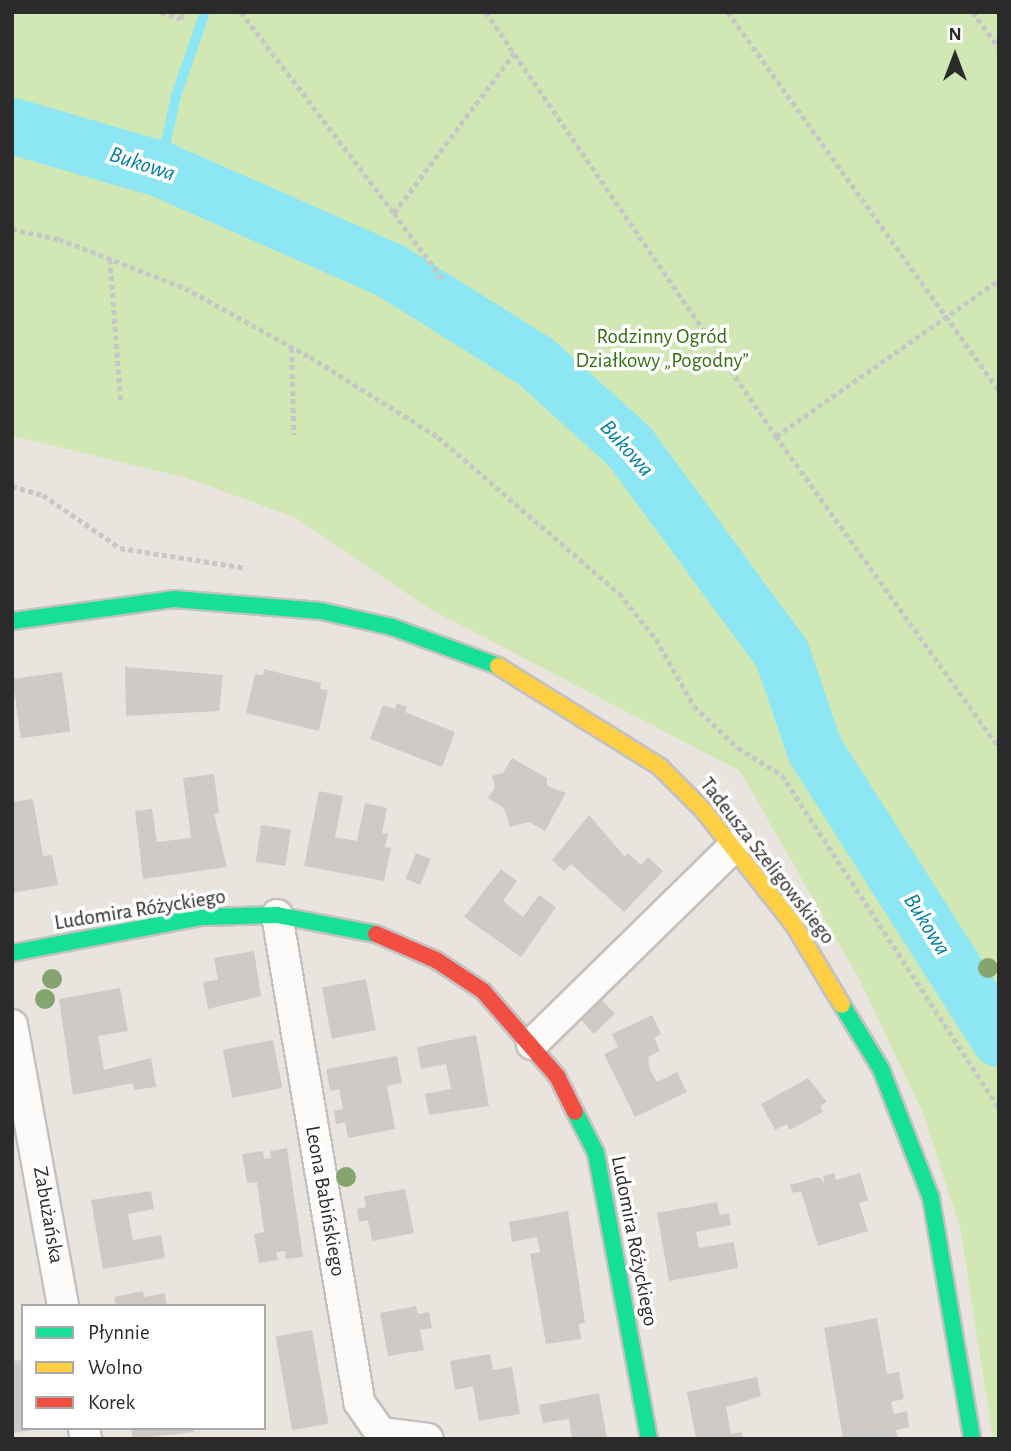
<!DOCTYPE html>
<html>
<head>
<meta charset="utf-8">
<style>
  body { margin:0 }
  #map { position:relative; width:1011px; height:1451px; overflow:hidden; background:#eae4df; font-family:"Alegreya Sans",sans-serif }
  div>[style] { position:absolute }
  .green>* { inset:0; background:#d1e8b5 }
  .stream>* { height:10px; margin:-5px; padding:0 5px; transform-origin:5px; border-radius:5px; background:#8ce6f3 }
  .river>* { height:56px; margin:-28px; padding:0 28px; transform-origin:28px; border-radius:28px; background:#8ce6f3 }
  .building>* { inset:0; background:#cecac7; transform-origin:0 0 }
  .path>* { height:4.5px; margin-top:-2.25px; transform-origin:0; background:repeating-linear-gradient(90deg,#c8c7c7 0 5px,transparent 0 8.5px) }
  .roads { filter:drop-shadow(2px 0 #c3c1c1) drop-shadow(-2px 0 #c3c1c1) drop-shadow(0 2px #c3c1c1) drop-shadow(0 -2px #c3c1c1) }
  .street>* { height:30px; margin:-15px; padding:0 15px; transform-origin:15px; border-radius:15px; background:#fcfbfa }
  .fast>* { height:16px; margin:-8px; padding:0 8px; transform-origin:8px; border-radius:8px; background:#16e098 }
  .slow>* { height:16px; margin:-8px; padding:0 8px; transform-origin:8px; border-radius:8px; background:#ffcf43 }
  .jam>* { height:16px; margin:-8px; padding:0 8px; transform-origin:8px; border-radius:8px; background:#f24e42 }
  .trees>* { width:20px; height:20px; margin:-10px; border-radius:50%; background:#85a46e }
  span { translate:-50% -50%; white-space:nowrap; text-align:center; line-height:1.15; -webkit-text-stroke:7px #fff; paint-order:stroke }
  .park-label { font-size:21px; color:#327012 }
  .street-label { font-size:21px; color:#2b2b2b }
  .water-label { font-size:23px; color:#017fa2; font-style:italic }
  .frame { position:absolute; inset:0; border:14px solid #2b2b2b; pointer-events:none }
  .legend { position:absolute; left:21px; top:1304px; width:245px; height:126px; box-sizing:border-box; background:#fff; border:2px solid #aaa; margin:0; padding:9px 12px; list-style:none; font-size:21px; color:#2b2b2b }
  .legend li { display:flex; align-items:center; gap:14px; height:35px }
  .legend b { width:35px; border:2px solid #aaa }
  .north { position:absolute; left:920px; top:21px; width:70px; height:70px; -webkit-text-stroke:5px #fff; paint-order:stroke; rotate:0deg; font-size:19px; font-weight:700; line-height:28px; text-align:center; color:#2b2b2b }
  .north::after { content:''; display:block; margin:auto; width:24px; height:32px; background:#2b2b2b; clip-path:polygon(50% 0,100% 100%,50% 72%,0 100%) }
</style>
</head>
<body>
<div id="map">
  <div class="green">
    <div style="clip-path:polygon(12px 12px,999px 12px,999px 1439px,993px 1439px,960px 1227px,923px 1113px,860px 981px,740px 771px,428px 608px,296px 518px,187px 478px,12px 436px)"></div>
  </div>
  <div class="stream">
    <div style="left:160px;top:169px;width:75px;rotate:-77.6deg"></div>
    <div style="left:176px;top:96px;width:89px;rotate:-71deg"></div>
  </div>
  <div class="river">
    <div style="left:12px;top:126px;width:154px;rotate:16.2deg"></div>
    <div style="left:160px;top:169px;width:253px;rotate:23.8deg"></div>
    <div style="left:391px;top:271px;width:171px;rotate:32.1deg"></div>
    <div style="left:536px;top:362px;width:127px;rotate:42.1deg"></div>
    <div style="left:630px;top:447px;width:257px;rotate:53.7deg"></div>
    <div style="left:782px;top:654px;width:102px;rotate:71deg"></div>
    <div style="left:815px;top:750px;width:343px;rotate:57.5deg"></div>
  </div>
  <div class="building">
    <div style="clip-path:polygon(125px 667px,223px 675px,219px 711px,126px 716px)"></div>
    <div style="clip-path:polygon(264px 669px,321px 683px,320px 689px,328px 690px,319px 731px,246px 713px,255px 674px,263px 675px)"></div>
    <div style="left:62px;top:672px;width:60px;height:50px;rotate:82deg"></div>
    <div style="clip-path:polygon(397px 703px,407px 707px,405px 712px,455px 732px,442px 767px,370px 739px,383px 705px,395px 709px)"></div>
    <div style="clip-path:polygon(512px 758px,547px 778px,547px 786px,566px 793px,545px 831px,529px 822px,510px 827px,504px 808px,488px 798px,495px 787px,492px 776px,503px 773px)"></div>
    <div style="clip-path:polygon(214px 774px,219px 813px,214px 814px,227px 867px,143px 879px,135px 811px,152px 809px,157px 842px,191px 838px,183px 778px)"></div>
    <div style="clip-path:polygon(319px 791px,343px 796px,335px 837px,357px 841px,365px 803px,387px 808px,382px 833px,388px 834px,385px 847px,391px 848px,384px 881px,304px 866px)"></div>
    <div style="clip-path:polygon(33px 799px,43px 856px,52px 855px,58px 885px,12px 893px,12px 802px)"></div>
    <div style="clip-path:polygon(589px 815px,625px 857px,628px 853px,641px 865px,648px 857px,663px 871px,624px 912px,571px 864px,564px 871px,552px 860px)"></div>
    <div style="left:261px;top:825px;width:30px;height:37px;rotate:8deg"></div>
    <div style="left:416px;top:853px;width:16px;height:28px;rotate:22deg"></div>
    <div style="clip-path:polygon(501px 869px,517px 881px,503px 901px,523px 917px,539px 895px,556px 907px,521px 957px,464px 917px)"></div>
    <div style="clip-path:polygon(254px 951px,261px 996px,208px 1009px,203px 982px,218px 980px,214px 958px)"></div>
    <div style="left:366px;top:979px;width:52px;height:45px;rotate:79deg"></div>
    <div style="clip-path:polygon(120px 988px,128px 1031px,98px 1036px,104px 1070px,151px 1058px,156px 1087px,134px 1090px,133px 1083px,73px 1095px,59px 999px)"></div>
    <div style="left:602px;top:1000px;width:19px;height:29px;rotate:47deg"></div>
    <div style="clip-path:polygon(652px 1015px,661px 1034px,654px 1038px,660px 1051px,648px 1057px,650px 1070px,657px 1082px,677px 1072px,687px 1092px,635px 1117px,604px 1054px,618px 1047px,612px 1034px)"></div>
    <div style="clip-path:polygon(476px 1035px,489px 1106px,429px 1115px,425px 1094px,451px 1089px,446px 1064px,421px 1069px,417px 1047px)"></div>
    <div style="left:273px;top:1040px;width:49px;height:51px;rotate:79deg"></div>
    <div style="clip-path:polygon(397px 1056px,402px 1083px,387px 1086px,395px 1129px,348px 1138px,345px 1122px,336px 1124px,334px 1111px,343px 1109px,339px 1089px,330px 1091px,326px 1069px)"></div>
    <div style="clip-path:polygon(808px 1078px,827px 1102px,820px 1106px,823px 1112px,790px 1130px,787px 1124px,775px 1130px,761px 1104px)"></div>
    <div style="clip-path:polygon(287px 1148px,303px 1257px,286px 1259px,285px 1251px,276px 1252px,278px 1260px,259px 1263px,254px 1234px,264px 1232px,257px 1182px,247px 1183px,242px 1154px,263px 1151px,264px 1159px,271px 1158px,270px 1151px)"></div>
    <div style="clip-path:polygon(834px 1173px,836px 1180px,860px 1173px,868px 1200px,859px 1203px,868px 1231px,818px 1246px,801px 1191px,793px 1193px,790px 1185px,819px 1177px,825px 1184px,823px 1176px)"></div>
    <div style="clip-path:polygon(405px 1189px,414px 1233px,372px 1241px,368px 1220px,359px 1222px,357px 1209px,366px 1207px,364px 1196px)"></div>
    <div style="clip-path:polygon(151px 1191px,154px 1209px,128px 1214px,133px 1240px,161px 1235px,165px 1258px,103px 1269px,91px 1200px)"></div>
    <div style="clip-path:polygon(717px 1202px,720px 1215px,729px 1213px,731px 1225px,696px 1232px,699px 1248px,734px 1242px,738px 1268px,669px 1281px,657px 1213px)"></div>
    <div style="clip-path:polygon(568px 1211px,585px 1323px,579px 1324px,581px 1339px,546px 1344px,530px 1254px,540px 1252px,537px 1237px,512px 1242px,509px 1222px)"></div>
    <div style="clip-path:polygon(143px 1291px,144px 1297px,165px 1293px,167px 1306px,116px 1306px,114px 1297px)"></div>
    <div style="clip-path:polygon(416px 1306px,418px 1314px,429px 1312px,432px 1328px,420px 1330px,424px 1350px,388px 1356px,380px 1313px)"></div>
    <div style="clip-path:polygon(877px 1318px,887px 1374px,899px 1372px,904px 1399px,891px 1402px,894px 1414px,907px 1411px,909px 1427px,896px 1430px,898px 1439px,843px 1439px,824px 1328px)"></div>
    <div style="left:312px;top:1330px;width:95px;height:37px;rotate:80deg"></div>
    <div style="clip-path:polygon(490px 1354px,493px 1370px,512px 1367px,520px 1414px,479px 1421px,473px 1386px,455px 1390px,450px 1361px)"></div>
    <div style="clip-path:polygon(23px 1360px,23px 1428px,34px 1430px,12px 1433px,12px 1361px)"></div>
    <div style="clip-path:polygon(757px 1377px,761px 1396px,726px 1407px,731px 1434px,742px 1432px,743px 1439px,696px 1439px,687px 1392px)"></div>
    <div style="clip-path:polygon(599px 1393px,607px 1439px,572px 1439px,569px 1419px,543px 1423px,539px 1405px)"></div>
    <div style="clip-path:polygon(131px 1428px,193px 1428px,194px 1432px,133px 1439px)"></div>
  </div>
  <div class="path">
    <div style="left:161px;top:12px;width:21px;rotate:19deg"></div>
    <div style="left:181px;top:19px;width:7px;rotate:-74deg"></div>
    <div style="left:241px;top:12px;width:253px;rotate:52.7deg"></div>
    <div style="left:394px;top:213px;width:200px;rotate:-53.1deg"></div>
    <div style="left:486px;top:12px;width:514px;rotate:55.63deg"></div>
    <div style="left:776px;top:436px;width:384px;rotate:54.4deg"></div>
    <div style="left:728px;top:12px;width:465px;rotate:54.4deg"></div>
    <div style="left:973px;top:12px;width:44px;rotate:54.2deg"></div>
    <div style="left:394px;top:213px;width:84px;rotate:53.7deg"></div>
    <div style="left:12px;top:229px;width:48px;rotate:12deg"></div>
    <div style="left:59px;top:239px;width:135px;rotate:21.3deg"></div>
    <div style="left:185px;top:288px;width:143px;rotate:28.9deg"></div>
    <div style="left:310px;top:357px;width:151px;rotate:32deg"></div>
    <div style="left:438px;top:437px;width:239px;rotate:40.8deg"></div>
    <div style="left:619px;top:593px;width:59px;rotate:51.2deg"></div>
    <div style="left:656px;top:639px;width:77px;rotate:60.4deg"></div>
    <div style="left:694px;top:706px;width:61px;rotate:43.7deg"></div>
    <div style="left:738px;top:748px;width:52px;rotate:31.5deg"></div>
    <div style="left:782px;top:775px;width:397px;rotate:56.9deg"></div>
    <div style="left:110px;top:259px;width:142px;rotate:85.6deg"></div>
    <div style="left:292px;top:348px;width:87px;rotate:88.7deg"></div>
    <div style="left:776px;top:436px;width:272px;rotate:-35deg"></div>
    <div style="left:12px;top:486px;width:32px;rotate:16deg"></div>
    <div style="left:43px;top:495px;width:93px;rotate:34.5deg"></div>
    <div style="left:120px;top:548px;width:128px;rotate:9deg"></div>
  </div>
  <div class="roads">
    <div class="street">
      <div style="left:277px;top:915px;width:494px;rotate:80.4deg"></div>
      <div style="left:359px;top:1402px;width:38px;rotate:55deg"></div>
      <div style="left:381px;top:1433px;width:47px;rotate:7.3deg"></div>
      <div style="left:12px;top:1025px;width:286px;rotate:79.7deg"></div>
      <div style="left:532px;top:1044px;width:283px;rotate:-44.4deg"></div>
      <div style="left:84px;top:1428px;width:11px;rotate:80deg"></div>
    </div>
    <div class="fast">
      <div style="left:12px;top:621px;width:163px;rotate:-7.7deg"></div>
      <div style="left:174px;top:599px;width:147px;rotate:4.7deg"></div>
      <div style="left:321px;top:611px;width:73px;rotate:12.7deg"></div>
      <div style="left:392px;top:627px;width:113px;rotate:20.2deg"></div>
      <div style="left:12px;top:953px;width:192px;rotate:-10.8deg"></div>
      <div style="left:201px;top:917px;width:76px;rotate:-1.5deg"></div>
      <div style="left:277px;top:915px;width:101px;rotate:10.9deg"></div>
      <div style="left:842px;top:1005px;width:75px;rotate:58.6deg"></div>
      <div style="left:881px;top:1069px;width:138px;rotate:68.8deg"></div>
      <div style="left:931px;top:1198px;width:244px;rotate:80.3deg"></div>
      <div style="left:575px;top:1112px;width:46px;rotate:62.9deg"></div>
      <div style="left:596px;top:1153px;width:291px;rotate:79.5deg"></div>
    </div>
    <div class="slow">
      <div style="left:498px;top:666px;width:191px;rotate:31.9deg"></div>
      <div style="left:660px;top:767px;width:62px;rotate:45deg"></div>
      <div style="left:704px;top:811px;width:145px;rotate:51.7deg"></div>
      <div style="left:794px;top:925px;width:93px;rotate:59deg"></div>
    </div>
    <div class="jam">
      <div style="left:376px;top:934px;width:65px;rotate:23.4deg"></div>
      <div style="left:436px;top:960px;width:56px;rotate:33.4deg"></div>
      <div style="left:483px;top:991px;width:113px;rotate:49deg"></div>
      <div style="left:557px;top:1076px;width:40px;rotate:63.4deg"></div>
    </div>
  </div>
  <div class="trees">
    <div style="left:988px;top:968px"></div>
    <div style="left:52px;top:979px"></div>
    <div style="left:45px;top:999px"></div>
    <div style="left:346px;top:1177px"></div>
  </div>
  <div class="park-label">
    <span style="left:662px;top:349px">Rodzinny Ogród<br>Działkowy „Pogodny”</span>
  </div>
  <div class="street-label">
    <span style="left:767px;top:861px;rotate:52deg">Tadeusza Szeligowskiego</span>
    <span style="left:140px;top:910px;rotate:-9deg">Ludomira Różyckiego</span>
    <span style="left:325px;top:1201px;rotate:80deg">Leona Babińskiego</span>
    <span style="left:48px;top:1215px;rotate:80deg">Zabużańska</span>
    <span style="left:634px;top:1241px;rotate:79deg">Ludomira Różyckiego</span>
  </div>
  <div class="water-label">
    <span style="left:142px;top:165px;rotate:18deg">Bukowa</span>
    <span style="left:626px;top:449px;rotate:48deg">Bukowa</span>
    <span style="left:926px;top:925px;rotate:58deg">Bukowa</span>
  </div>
  <div class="frame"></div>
  <ul class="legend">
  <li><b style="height:9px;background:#16e098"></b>Płynnie</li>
  <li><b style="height:9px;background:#ffcf43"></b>Wolno</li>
  <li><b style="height:9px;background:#f24e42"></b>Korek</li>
  </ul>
  <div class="north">N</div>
</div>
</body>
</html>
